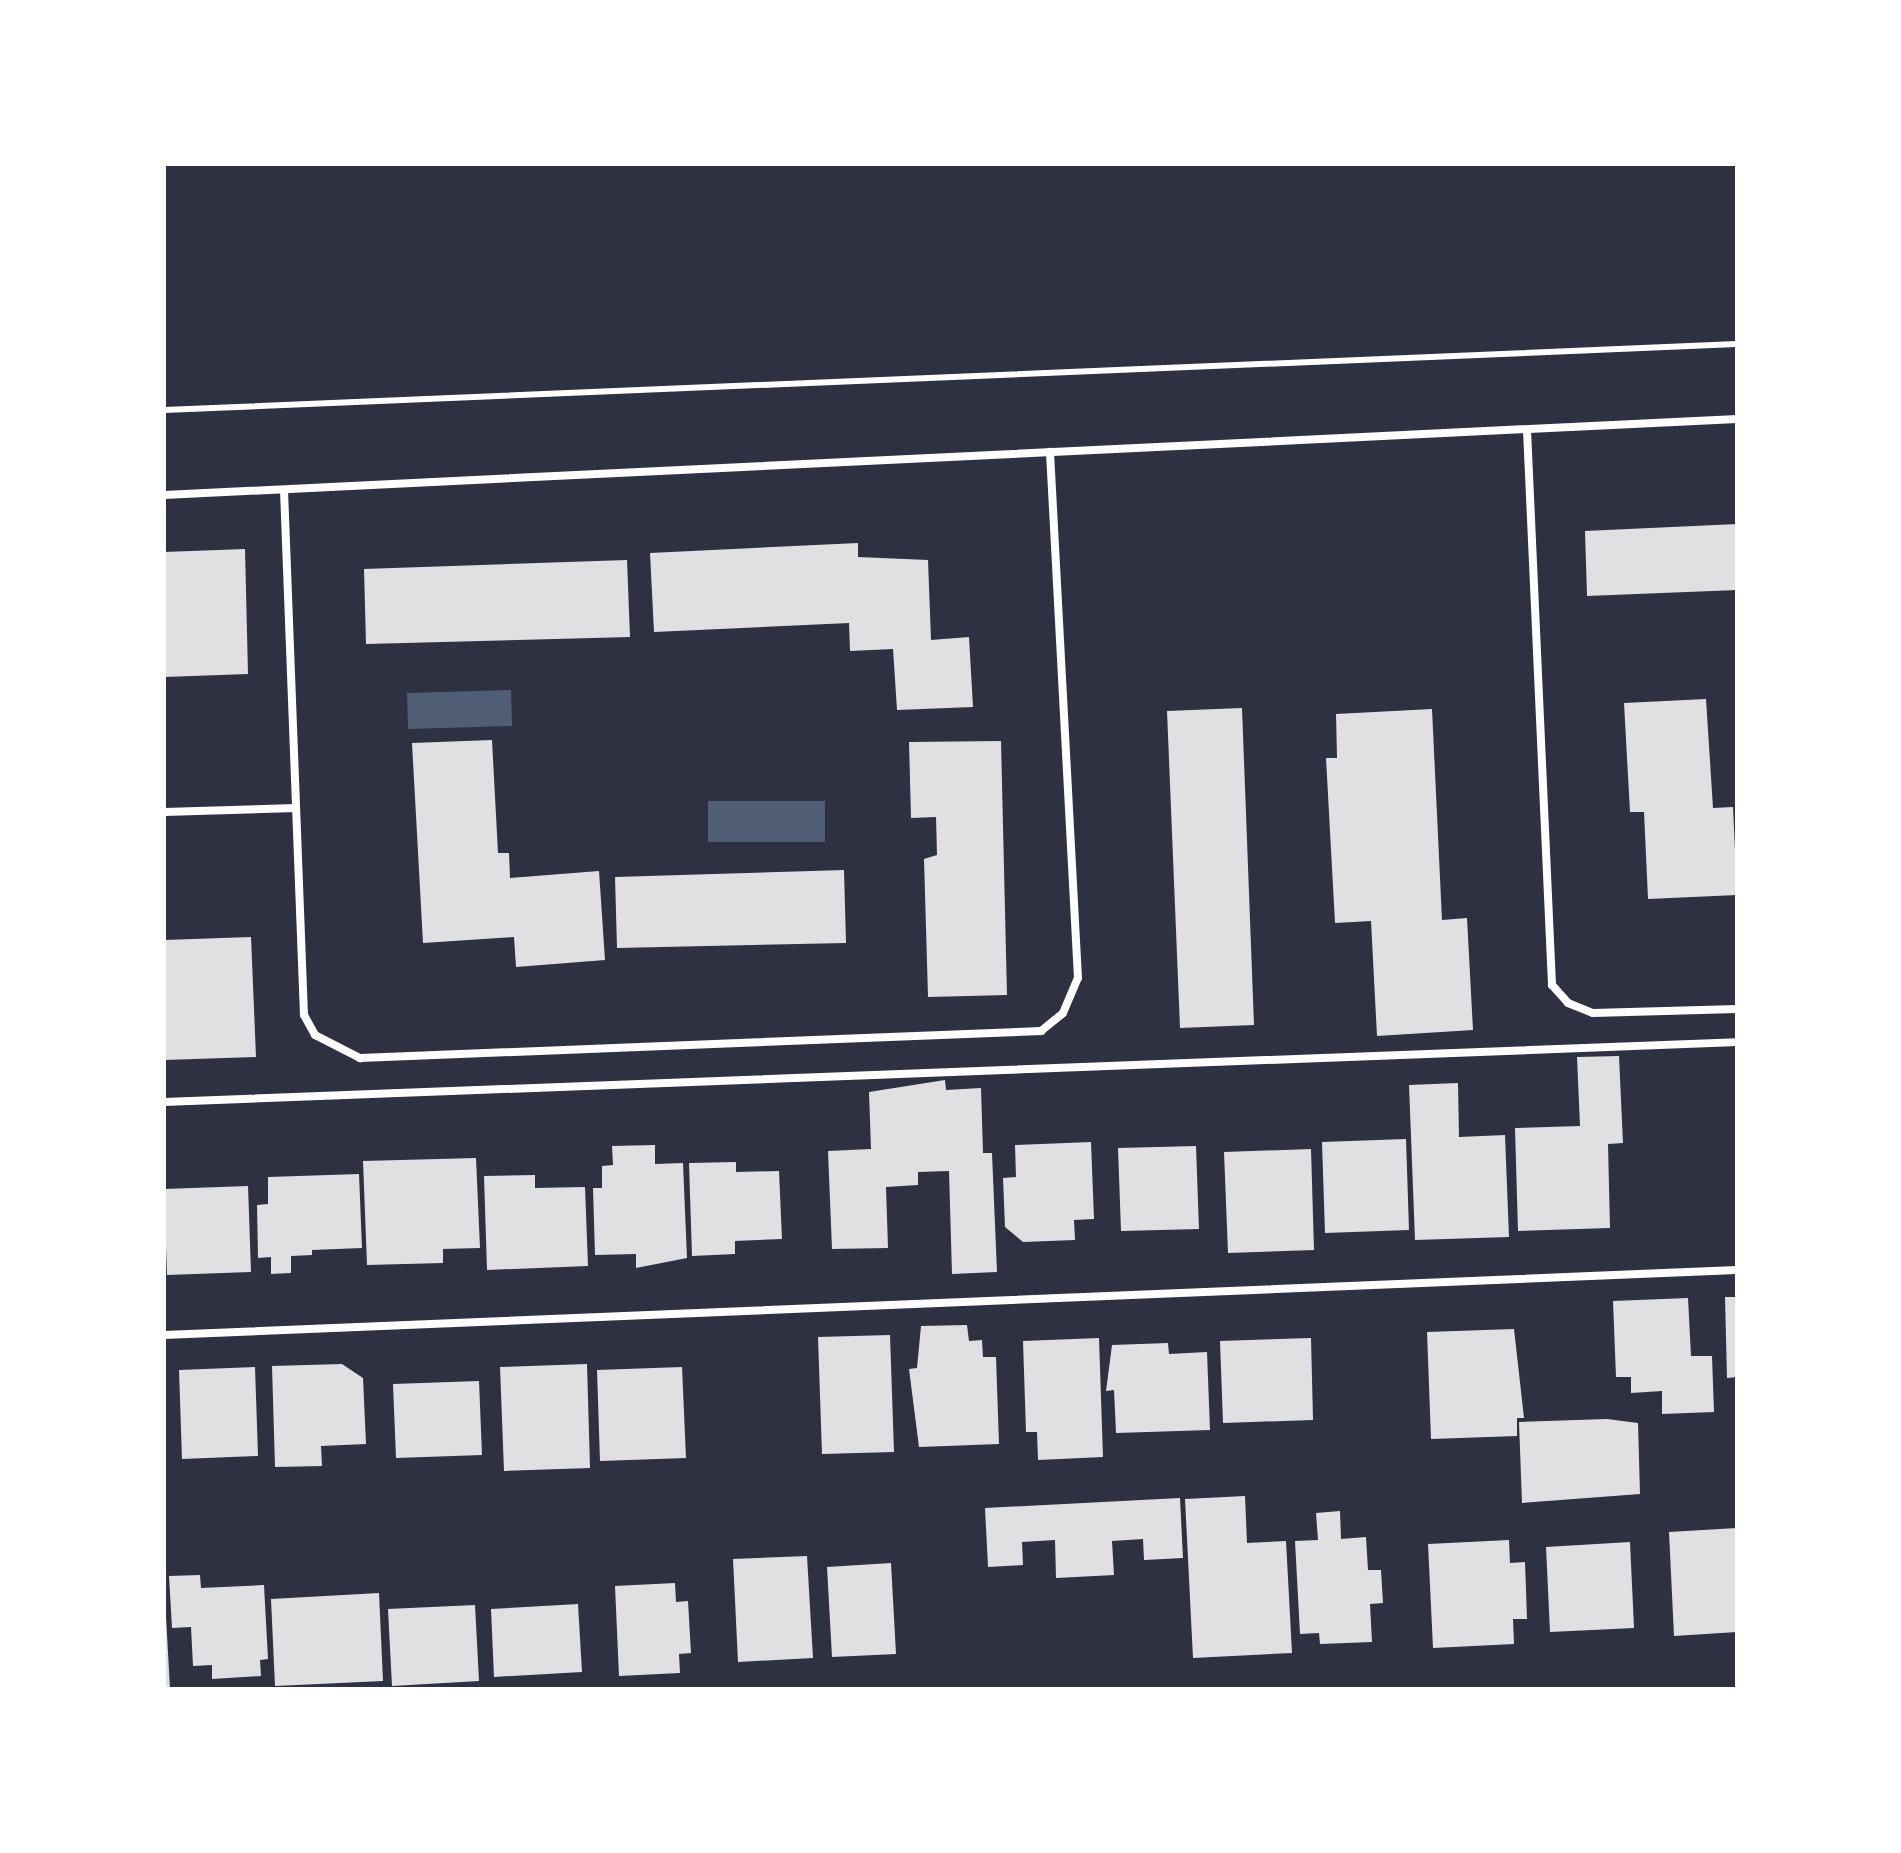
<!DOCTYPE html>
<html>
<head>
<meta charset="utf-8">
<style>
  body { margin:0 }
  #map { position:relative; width:1901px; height:1853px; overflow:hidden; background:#2d3142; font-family:Roboto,sans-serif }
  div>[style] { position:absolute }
  .water>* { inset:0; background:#4f5d75 }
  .building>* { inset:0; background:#e0e0e3 }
  .service>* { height:6px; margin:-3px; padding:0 3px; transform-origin:3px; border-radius:3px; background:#fff }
  .minor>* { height:8px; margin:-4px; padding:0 4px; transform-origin:4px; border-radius:4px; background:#fff }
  span { translate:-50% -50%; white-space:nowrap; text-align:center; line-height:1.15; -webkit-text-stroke:8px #fff; paint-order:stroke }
  .frame { position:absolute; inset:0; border:166px solid #fff; pointer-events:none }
</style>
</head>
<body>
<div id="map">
  <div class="water">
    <i style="clip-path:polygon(511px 690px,512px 726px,408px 729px,407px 693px)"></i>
    <i style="clip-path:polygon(708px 801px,825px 801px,825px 842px,708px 842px)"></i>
  </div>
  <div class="building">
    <i style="clip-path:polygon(1737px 524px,1737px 590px,1587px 596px,1585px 531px)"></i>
    <i style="clip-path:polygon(858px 543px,858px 557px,928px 560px,931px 640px,969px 637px,973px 707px,897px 710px,893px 649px,850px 651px,849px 623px,654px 632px,650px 553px)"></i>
    <i style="clip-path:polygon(245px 549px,248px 674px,164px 677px,164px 552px)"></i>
    <i style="clip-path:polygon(627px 560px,630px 637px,366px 644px,364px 569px)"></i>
    <i style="clip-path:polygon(1706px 699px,1713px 808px,1733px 807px,1737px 895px,1648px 899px,1644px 812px,1630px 812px,1624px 703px)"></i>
    <i style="clip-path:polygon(1242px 708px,1254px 1025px,1180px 1028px,1167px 711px)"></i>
    <i style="clip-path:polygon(1432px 709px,1442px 920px,1467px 918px,1473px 1030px,1377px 1036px,1371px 921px,1335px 923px,1326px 758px,1337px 758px,1336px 714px)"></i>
    <i style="clip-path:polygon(492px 740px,498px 853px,509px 853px,510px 878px,599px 871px,605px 960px,516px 967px,514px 937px,423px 943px,412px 743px)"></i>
    <i style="clip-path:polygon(1001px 741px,1007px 995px,928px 997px,924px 859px,937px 855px,936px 817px,911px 818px,909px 742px)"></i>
    <i style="clip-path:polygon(844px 870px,846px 943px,617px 948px,615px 877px)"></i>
    <i style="clip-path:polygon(251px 937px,256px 1057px,164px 1060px,164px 940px)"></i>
    <i style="clip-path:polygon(1619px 1056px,1623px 1143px,1608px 1144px,1610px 1228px,1518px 1231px,1515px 1128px,1580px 1126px,1577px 1057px)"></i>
    <i style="clip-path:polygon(945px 1080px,946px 1090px,981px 1088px,983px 1153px,992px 1153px,997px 1272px,952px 1274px,949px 1171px,918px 1172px,918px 1185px,886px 1187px,888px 1248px,832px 1249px,828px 1151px,871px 1149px,869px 1092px)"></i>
    <i style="clip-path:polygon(1458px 1083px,1459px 1137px,1505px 1135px,1509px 1237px,1415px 1240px,1409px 1085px)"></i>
    <i style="clip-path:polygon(1406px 1139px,1409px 1230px,1325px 1233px,1322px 1142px)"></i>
    <i style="clip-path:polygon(1091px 1142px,1094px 1219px,1074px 1220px,1075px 1240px,1023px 1242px,1005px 1227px,1003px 1178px,1016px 1177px,1015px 1145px)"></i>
    <i style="clip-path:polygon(655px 1145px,655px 1164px,683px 1163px,687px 1258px,636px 1268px,636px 1254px,595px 1255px,593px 1188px,602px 1188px,602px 1166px,613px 1165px,612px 1146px)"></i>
    <i style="clip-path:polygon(1196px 1146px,1199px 1229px,1121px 1231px,1118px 1148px)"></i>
    <i style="clip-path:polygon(1311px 1149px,1314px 1250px,1228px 1253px,1224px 1152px)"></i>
    <i style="clip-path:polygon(476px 1158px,480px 1248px,443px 1249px,443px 1263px,367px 1265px,363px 1161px)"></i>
    <i style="clip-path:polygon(736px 1162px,736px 1172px,779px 1171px,782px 1239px,735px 1241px,735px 1254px,692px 1256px,689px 1163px)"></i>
    <i style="clip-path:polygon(359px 1174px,362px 1248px,312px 1250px,312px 1255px,291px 1256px,291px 1273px,271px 1274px,271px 1257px,258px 1258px,257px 1205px,268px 1204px,268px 1177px)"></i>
    <i style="clip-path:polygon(535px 1175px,535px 1188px,585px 1187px,588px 1266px,487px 1270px,484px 1176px)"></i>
    <i style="clip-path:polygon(248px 1186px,251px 1272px,167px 1275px,164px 1189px)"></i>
    <i style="clip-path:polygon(1725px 1297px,1737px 1297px,1737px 1377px,1727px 1378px)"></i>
    <i style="clip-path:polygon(1688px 1298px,1691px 1356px,1712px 1356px,1714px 1412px,1662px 1414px,1662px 1391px,1631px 1393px,1631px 1377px,1616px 1377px,1613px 1301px)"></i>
    <i style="clip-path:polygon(967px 1325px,969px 1341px,982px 1340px,983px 1357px,996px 1357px,999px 1444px,919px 1447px,909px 1369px,917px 1368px,921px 1326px)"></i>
    <i style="clip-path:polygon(1514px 1329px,1524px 1418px,1517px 1418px,1517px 1436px,1431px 1439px,1427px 1332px)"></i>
    <i style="clip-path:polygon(890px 1335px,894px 1452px,822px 1454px,818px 1337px)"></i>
    <i style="clip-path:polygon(1099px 1338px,1103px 1457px,1038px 1460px,1037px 1432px,1026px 1432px,1023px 1341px)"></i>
    <i style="clip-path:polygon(1311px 1338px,1313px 1420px,1223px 1423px,1220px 1341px)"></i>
    <i style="clip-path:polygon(1168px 1343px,1169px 1354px,1207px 1352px,1210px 1430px,1116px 1433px,1114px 1390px,1106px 1391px,1112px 1345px)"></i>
    <i style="clip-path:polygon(342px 1364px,363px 1378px,366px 1444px,321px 1446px,322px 1466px,275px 1467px,272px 1366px)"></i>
    <i style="clip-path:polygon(587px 1364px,590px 1468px,504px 1471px,500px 1367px)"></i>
    <i style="clip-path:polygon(255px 1367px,258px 1456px,182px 1459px,179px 1370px)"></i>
    <i style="clip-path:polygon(682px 1367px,686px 1458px,600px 1461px,597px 1370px)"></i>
    <i style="clip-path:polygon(479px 1381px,482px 1455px,396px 1458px,393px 1384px)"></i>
    <i style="clip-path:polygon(1607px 1419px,1638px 1423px,1640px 1494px,1522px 1503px,1519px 1422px)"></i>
    <i style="clip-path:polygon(1245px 1496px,1247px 1543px,1286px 1541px,1292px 1653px,1193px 1658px,1185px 1499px)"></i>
    <i style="clip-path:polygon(1180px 1498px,1183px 1558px,1144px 1560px,1143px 1539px,1112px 1541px,1114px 1575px,1056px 1578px,1055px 1540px,1022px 1542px,1023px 1565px,988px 1567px,985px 1508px)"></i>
    <i style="clip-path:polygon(1340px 1511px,1341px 1539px,1366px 1537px,1368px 1570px,1381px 1570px,1383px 1603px,1370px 1604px,1372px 1642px,1320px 1644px,1319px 1633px,1300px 1634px,1295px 1541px,1318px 1540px,1316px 1513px)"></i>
    <i style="clip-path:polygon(1737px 1528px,1737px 1632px,1674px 1636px,1669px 1532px)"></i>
    <i style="clip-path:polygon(1509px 1540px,1510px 1563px,1525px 1562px,1527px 1619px,1513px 1619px,1514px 1644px,1433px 1648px,1428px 1544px)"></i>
    <i style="clip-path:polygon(1630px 1542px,1634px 1628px,1550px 1632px,1546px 1547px)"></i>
    <i style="clip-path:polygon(807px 1556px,813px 1658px,738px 1662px,733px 1559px)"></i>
    <i style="clip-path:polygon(891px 1563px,896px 1654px,832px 1657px,827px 1567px)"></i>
    <i style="clip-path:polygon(200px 1575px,201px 1588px,264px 1585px,268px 1659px,260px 1660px,261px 1676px,212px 1679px,212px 1665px,193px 1666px,191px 1627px,172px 1628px,169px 1576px)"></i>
    <i style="clip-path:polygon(675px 1583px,676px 1602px,688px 1601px,691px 1653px,679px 1654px,680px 1673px,619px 1676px,615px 1586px)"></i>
    <i style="clip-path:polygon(379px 1593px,383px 1681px,275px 1686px,271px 1599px)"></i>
    <i style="clip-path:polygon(578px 1604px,582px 1672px,494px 1677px,491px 1609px)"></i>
    <i style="clip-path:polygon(475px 1605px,479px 1681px,392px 1686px,388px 1609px)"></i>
    <i style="clip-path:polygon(164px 1616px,166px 1616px,170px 1689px,164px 1689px)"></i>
  </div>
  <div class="service">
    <i style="left:164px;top:410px;width:1574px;rotate:-2.4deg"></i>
  </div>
  <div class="minor">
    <i style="left:1527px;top:430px;width:556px;rotate:87.42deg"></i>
    <i style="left:1552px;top:985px;width:24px;rotate:48deg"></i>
    <i style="left:1568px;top:1003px;width:27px;rotate:22deg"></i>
    <i style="left:1593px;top:1013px;width:144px;rotate:-1.6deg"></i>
    <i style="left:284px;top:490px;width:525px;rotate:87.82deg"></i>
    <i style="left:304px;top:1015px;width:23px;rotate:61deg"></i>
    <i style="left:315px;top:1035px;width:51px;rotate:27.1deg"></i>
    <i style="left:360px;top:1058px;width:682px;rotate:-2.27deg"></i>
    <i style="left:1041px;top:1031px;width:28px;rotate:-39deg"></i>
    <i style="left:1063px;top:1013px;width:38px;rotate:-67deg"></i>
    <i style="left:1078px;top:978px;width:527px;rotate:-93.05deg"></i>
    <i style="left:164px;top:495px;width:1575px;rotate:-2.77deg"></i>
    <i style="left:164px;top:812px;width:132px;rotate:-1.7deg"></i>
    <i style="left:164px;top:1102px;width:1574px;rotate:-2.18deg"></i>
    <i style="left:164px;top:1335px;width:1574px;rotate:-2.37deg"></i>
  </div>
  <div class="frame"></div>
</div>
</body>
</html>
